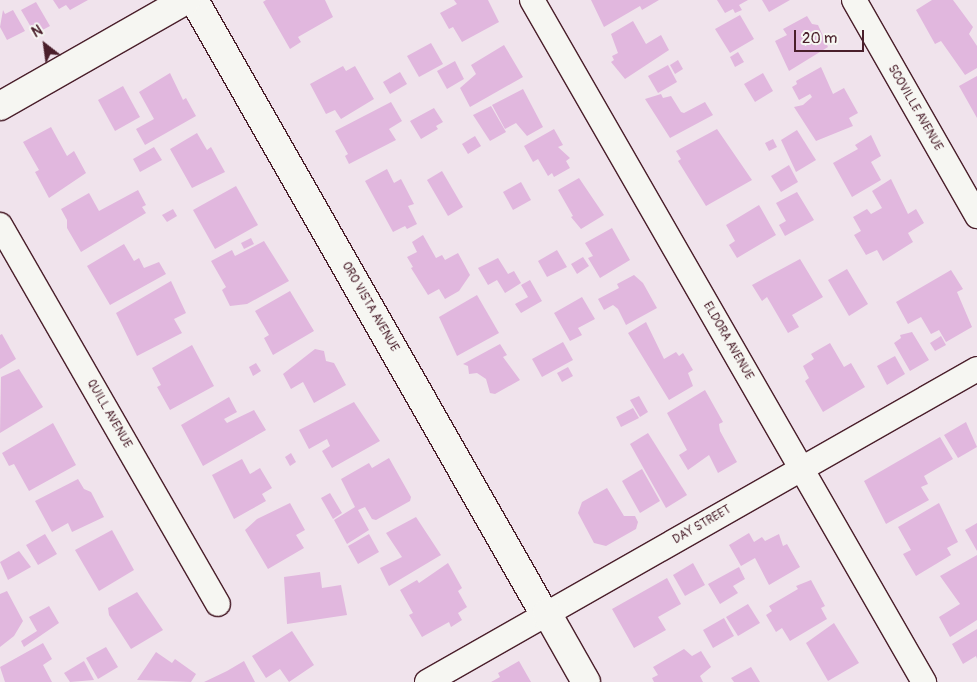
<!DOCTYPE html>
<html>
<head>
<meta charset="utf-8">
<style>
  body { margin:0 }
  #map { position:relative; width:977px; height:682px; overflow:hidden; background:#f0e3ec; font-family:Pangolin,sans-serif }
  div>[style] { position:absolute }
  .building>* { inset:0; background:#e1b7de }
  .roads { filter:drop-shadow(1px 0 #4a1f2b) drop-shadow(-1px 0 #4a1f2b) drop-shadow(0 1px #4a1f2b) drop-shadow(0 -1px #4a1f2b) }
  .minor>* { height:24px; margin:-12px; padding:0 12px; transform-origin:12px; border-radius:12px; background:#f6f6f2 }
  .tertiary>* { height:28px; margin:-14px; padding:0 14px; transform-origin:14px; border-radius:14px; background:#f6f6f2 }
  span { translate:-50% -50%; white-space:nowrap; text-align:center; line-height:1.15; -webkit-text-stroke:4px #f6f6f2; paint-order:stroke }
  .street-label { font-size:12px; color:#4a1f2b }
  .north { position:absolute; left:20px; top:20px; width:50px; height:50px; -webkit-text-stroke:4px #f6f6f2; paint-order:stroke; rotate:330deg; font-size:14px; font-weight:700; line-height:20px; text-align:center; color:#4a1f2b }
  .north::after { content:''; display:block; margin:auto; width:18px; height:22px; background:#4a1f2b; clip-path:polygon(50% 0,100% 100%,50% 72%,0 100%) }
  .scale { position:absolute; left:794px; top:30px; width:70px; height:22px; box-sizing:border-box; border:2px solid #4a1f2b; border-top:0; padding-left:6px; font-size:15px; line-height:18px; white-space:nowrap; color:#4a1f2b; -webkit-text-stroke:4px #f6f6f2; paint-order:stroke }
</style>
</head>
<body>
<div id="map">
  <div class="building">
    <i style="clip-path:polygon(53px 0,88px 0,70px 10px,66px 5px,59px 9px)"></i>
    <i style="clip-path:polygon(266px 0,325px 0,333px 17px,298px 37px,301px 42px,290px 49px,263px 2px)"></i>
    <i style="clip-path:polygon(454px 0,488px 0,499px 22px,462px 42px,453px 27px,449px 29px,440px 13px,457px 4px)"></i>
    <i style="clip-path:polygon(591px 0,659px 0,642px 10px,640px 6px,604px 27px)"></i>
    <i style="clip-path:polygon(717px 0,748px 0,739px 5px,742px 10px,735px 13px,733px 9px,725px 13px)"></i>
    <i style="clip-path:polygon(762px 0,790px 0,769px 12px)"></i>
    <i style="clip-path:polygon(932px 0,953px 0,973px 27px,969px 34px,977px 46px,977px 68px,965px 75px,941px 41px,935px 44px,916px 10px)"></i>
    <i style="clip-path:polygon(36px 2px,50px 26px,35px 34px,21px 10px)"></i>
    <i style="clip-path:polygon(3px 10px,5px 14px,13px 10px,25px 31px,7px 40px,0 27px)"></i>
    <i style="clip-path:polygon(740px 15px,754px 39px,730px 53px,715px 29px)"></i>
    <i style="clip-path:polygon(807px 16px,812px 24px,818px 25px,828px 47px,789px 71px,775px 41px,787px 35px,783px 29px)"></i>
    <i style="clip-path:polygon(633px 21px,646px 44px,661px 35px,669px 50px,625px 79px,611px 62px,614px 60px,612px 56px,618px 53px,611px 34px)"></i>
    <i style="clip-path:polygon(431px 43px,443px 64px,419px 77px,407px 56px)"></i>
    <i style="clip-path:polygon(504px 45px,523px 77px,470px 107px,460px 88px,476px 74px,471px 65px)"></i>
    <i style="clip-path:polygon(738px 52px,744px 62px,735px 67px,730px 57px)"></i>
    <i style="clip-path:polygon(678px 60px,683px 69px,675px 74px,670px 65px)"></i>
    <i style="clip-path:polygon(455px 61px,464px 79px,447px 89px,437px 71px)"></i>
    <i style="clip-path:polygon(668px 65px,677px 82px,658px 93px,648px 76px)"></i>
    <i style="clip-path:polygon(343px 66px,346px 71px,355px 66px,374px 99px,341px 119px,335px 110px,326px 114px,310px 84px)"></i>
    <i style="clip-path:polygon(821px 67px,833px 94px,844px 88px,858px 113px,849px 118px,853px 126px,816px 141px,794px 107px,803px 105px,812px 97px,810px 94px,799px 100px,792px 87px,797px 84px,796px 81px)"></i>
    <i style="clip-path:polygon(400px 72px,407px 84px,390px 94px,383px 82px)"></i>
    <i style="clip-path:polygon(170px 73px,183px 100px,186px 98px,196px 116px,145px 145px,136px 129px,154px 119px,139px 92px)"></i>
    <i style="clip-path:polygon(763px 73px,773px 91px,755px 102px,744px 84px)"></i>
    <i style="clip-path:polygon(977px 76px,977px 118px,959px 86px)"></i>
    <i style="clip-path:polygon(123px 86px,140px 117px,115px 131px,98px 100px)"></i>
    <i style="clip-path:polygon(523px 89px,543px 127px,527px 136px,516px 123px,505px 129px,492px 105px)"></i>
    <i style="clip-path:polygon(661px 94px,663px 98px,671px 96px,681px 112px,684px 113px,705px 102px,713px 115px,670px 138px,645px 99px)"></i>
    <i style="clip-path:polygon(391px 102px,402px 121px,389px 129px,396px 140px,349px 164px,345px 156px,348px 154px,335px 131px)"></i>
    <i style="clip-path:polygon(491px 106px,506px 132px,490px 141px,473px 115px)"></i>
    <i style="clip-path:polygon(434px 108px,443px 122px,436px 126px,438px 129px,421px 139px,410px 121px)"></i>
    <i style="clip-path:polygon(51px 127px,67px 156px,74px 151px,86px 173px,49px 198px,35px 172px,39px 170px,23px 142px)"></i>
    <i style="clip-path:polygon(554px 129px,563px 145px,558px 147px,570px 158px,566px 161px,570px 168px,554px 177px,552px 173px,548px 176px,538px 159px,533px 162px,524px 146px)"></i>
    <i style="clip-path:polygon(717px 129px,752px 180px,706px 206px,678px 161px,681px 159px,676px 151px)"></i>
    <i style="clip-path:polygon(797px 130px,816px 160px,796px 172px,781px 140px)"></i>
    <i style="clip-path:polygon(197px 133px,207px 150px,211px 147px,225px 172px,192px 188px,170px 149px)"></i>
    <i style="clip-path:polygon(871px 135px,881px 156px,871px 162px,881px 180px,852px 197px,833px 163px,858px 149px,855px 145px)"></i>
    <i style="clip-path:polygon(475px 136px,481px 146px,468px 154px,462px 144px)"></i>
    <i style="clip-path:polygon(773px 139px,777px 147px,769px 151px,765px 143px)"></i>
    <i style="clip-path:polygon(154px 147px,162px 160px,140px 172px,133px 159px)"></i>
    <i style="clip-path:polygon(789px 165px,798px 182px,781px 192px,771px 176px)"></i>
    <i style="clip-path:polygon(387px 169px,394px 183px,401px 179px,414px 204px,408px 206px,417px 224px,407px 229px,405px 226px,393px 232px,365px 181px)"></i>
    <i style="clip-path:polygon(442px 171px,463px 207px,448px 216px,427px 180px)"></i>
    <i style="clip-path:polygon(579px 178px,604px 215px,581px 229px,571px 217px,573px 216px,558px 190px)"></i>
    <i style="clip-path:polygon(891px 179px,908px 214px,916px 209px,924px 223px,908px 233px,913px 242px,883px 261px,877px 250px,866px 255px,854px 235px,861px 231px,853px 217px,867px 209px,871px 214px,882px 208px,872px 191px)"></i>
    <i style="clip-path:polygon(521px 182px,531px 200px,513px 210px,503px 192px)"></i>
    <i style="clip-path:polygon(236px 186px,258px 225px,215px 249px,193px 210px)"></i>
    <i style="clip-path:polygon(138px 190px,146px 205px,142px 207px,146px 213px,81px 252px,67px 228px,67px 220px,61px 209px,89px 193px,99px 211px)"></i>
    <i style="clip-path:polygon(797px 192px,814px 220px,785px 236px,779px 225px,786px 221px,776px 203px)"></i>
    <i style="clip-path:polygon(759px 205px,776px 235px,737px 258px,729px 245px,735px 241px,726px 225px)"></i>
    <i style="clip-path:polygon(173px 209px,177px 216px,167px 222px,162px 215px)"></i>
    <i style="clip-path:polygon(612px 228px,630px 260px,600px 278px,588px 258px,593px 256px,585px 243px)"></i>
    <i style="clip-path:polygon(423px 235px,436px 258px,442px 255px,445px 260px,458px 253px,470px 275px,459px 291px,445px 299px,439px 289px,428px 295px,411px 268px,413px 267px,407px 257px,417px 252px,412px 242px)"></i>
    <i style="clip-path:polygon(251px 238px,254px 244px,244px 249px,241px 243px)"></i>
    <i style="clip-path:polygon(264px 241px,289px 281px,247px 304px,230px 306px,222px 290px,226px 287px,211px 261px,232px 250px,235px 256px)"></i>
    <i style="clip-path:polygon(124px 244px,134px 261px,139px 258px,144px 268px,159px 262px,166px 274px,110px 305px,87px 266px)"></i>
    <i style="clip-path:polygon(557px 250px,567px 267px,547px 277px,538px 261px)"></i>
    <i style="clip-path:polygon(583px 257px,589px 266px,577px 274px,571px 264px)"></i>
    <i style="clip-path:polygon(498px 258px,508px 274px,514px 271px,521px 283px,505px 293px,497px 280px,488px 285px,478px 268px)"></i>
    <i style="clip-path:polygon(800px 259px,823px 297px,792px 315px,799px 327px,788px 333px,767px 297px,762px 301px,752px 285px)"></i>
    <i style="clip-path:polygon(847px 269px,868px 304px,849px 316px,828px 280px)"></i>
    <i style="clip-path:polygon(951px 270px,963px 289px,957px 292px,972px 327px,946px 342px,939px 330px,931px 334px,921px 317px,908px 324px,896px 302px)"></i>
    <i style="clip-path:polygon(634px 275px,643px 283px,657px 308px,626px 325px,618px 309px,613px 305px,604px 310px,598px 299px,619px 288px,617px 284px)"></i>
    <i style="clip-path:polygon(530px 280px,542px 301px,521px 313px,515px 304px,528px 297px,521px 285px)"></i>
    <i style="clip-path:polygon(171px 281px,186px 313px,174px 319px,182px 333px,137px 356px,116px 313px)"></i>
    <i style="clip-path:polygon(290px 291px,314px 331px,273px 355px,264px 338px,269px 335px,255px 311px)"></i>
    <i style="clip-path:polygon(477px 295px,499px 333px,457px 356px,439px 317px)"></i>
    <i style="clip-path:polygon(582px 297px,595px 319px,578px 328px,582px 335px,570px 341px,554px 313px)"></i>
    <i style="clip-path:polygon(646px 322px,664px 359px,676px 352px,679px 356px,683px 353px,693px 370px,688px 373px,693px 386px,669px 400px,628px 333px)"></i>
    <i style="clip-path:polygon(912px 332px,929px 360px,910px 371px,894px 343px,901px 338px,900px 335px)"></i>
    <i style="clip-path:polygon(2px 334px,16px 359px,0 369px,0 335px)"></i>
    <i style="clip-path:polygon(941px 336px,946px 345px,935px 351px,930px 343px)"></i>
    <i style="clip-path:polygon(563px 342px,573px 360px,542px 377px,532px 359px)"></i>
    <i style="clip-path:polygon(830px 343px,844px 367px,851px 363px,865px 387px,823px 412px,805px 381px,809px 378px,803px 366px,814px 359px,811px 354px)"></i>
    <i style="clip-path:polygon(500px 344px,507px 355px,503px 357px,520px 380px,495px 394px,490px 393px,486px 379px,477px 373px,469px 374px,468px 366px,463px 364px)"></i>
    <i style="clip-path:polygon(192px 345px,214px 386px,170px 410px,157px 387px,161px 385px,152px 368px)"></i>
    <i style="clip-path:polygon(315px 349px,324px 351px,326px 361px,334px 363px,346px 385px,314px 403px,303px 382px,291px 389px,283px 374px)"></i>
    <i style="clip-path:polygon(895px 356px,905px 374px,887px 385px,877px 366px)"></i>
    <i style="clip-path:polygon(256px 363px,261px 371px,253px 376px,249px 367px)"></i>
    <i style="clip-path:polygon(568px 367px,573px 376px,562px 382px,557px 373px)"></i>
    <i style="clip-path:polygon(19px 369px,43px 407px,0 433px,1px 377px)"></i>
    <i style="clip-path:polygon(705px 390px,723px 422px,719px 424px,720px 431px,737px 462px,718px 473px,709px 455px,688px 470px,679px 455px,687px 450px,667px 413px)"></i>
    <i style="clip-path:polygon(639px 396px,648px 412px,640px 417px,630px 400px)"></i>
    <i style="clip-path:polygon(229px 397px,237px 412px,224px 419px,227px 423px,254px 410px,266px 430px,203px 466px,181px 425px)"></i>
    <i style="clip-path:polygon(354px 402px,380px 441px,332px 468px,322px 451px,330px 446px,327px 439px,309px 449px,299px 430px)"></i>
    <i style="clip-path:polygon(633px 408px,639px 418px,621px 427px,616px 417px)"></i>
    <i style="clip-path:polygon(966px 422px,977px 447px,958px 458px,944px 435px)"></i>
    <i style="clip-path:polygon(53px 423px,76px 465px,29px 491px,14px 464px,9px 466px,2px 453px)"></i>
    <i style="clip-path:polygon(648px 433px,687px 495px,666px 508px,630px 444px)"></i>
    <i style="clip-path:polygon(940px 437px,953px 459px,924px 476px,928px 484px,921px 487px,929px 500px,886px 524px,864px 481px)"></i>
    <i style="clip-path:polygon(291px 453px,296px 462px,290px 466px,285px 457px)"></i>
    <i style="clip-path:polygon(389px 458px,411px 497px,410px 501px,376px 520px,372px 519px,365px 507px,358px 510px,369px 530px,347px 544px,334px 520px,355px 507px,341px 479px,369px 463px,372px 468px)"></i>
    <i style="clip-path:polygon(242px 459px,250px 474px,260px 468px,272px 488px,262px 494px,266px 501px,234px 519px,212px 475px)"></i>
    <i style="clip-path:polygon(642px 469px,660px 501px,640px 513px,622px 481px)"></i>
    <i style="clip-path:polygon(78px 479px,84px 489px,91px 492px,104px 517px,72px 532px,68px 523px,52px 532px,35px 501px)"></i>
    <i style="clip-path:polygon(607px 488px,624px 516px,635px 516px,638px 522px,636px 529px,606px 546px,594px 543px,578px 513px,582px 502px)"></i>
    <i style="clip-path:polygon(330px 493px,342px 513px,333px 519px,321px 498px)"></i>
    <i style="clip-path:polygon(290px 503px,305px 530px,296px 535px,304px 548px,268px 569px,245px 530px,257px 519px)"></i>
    <i style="clip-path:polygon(939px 503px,958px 542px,947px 548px,951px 555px,916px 576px,903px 554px,911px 550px,898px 527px)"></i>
    <i style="clip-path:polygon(416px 517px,441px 555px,389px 586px,380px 568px,402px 557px,386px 533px)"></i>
    <i style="clip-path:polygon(977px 523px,977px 551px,965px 530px)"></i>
    <i style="clip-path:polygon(112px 530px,134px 570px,99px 591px,75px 550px)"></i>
    <i style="clip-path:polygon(749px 533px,754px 542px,762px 537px,765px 541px,779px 534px,783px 546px,787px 544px,800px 567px,769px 585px,755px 558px,741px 566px,729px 545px)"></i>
    <i style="clip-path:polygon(45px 534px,57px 554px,38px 565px,26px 545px)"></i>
    <i style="clip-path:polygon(369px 534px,379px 552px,358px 564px,348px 546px)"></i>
    <i style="clip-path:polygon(19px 551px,31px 567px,8px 580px,0 562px)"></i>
    <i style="clip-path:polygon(977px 555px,977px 620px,950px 637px,939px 617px,960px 604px,940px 576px)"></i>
    <i style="clip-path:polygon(448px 563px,462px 588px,458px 591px,467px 607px,458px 613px,462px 620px,451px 627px,449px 622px,422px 637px,409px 615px,413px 613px,400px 590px,417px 580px,419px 583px)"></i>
    <i style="clip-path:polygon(693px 563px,705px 585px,685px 596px,673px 575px)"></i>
    <i style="clip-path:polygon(739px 567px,745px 579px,733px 586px,738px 593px,720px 604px,708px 584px)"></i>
    <i style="clip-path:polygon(320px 572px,322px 588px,341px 585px,347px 615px,287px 624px,284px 577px)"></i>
    <i style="clip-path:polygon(667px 578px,681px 604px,658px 617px,666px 630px,634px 648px,612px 609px)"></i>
    <i style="clip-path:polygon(811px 580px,825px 606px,821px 608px,827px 619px,790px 641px,782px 628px,776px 632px,766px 615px,772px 611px,769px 606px,798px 589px,796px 586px)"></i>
    <i style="clip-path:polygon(7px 591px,23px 621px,14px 636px,0 647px,0 594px)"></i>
    <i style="clip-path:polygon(137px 592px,163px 630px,131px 649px,109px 615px,108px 608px)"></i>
    <i style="clip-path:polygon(748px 604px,760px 623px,738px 636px,726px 617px)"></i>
    <i style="clip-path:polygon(49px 606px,59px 623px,24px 647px,21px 641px,37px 631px,29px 617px)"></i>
    <i style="clip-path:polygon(724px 618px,734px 636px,713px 648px,703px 630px)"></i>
    <i style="clip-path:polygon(834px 623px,859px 663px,828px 681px,806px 643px)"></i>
    <i style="clip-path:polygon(977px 629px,977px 659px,976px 656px,963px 664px,952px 644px)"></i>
    <i style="clip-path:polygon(292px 631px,314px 665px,289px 682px,280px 669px,266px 678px,252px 656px)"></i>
    <i style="clip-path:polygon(43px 643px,52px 659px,43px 665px,52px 682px,5px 682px,0 667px)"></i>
    <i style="clip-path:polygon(106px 647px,118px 667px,98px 679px,86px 658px)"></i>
    <i style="clip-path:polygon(684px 649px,692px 656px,701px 651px,711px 667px,700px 676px,703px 682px,654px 682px,652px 678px,658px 675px,653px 667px)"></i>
    <i style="clip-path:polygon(156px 652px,172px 663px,175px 659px,196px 674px,191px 682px,137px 680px)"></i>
    <i style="clip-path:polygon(84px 661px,94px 680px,70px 682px,64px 673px)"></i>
    <i style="clip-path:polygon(244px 661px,255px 682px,204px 682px,227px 671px)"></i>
    <i style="clip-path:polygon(519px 661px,531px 682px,491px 682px,500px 677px,498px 673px)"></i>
    <i style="clip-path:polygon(751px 667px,760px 682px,734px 682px,731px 678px)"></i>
  </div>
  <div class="roads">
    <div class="minor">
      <i style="left:532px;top:0;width:787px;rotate:60.11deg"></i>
      <i style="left:854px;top:0;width:249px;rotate:60.3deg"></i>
      <i style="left:0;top:225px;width:437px;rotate:60.1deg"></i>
      <i style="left:427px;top:682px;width:633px;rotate:-29.64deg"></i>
    </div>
    <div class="tertiary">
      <i style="left:194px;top:0;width:708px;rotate:60.29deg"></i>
      <i style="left:0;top:106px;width:214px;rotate:-29.7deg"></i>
      <i style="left:547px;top:613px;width:79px;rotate:60.5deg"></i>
    </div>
  </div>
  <div class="street-label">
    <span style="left:915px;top:108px;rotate:60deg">SCOVILLE AVENUE</span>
    <span style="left:370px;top:307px;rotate:60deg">ORO VISTA AVENUE</span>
    <span style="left:728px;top:341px;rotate:60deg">ELDORA AVENUE</span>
    <span style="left:109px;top:414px;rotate:60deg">QUILL AVENUE</span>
    <span style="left:702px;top:525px;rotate:-30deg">DAY STREET</span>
  </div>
  <div class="north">N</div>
  <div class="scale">20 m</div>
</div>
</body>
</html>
